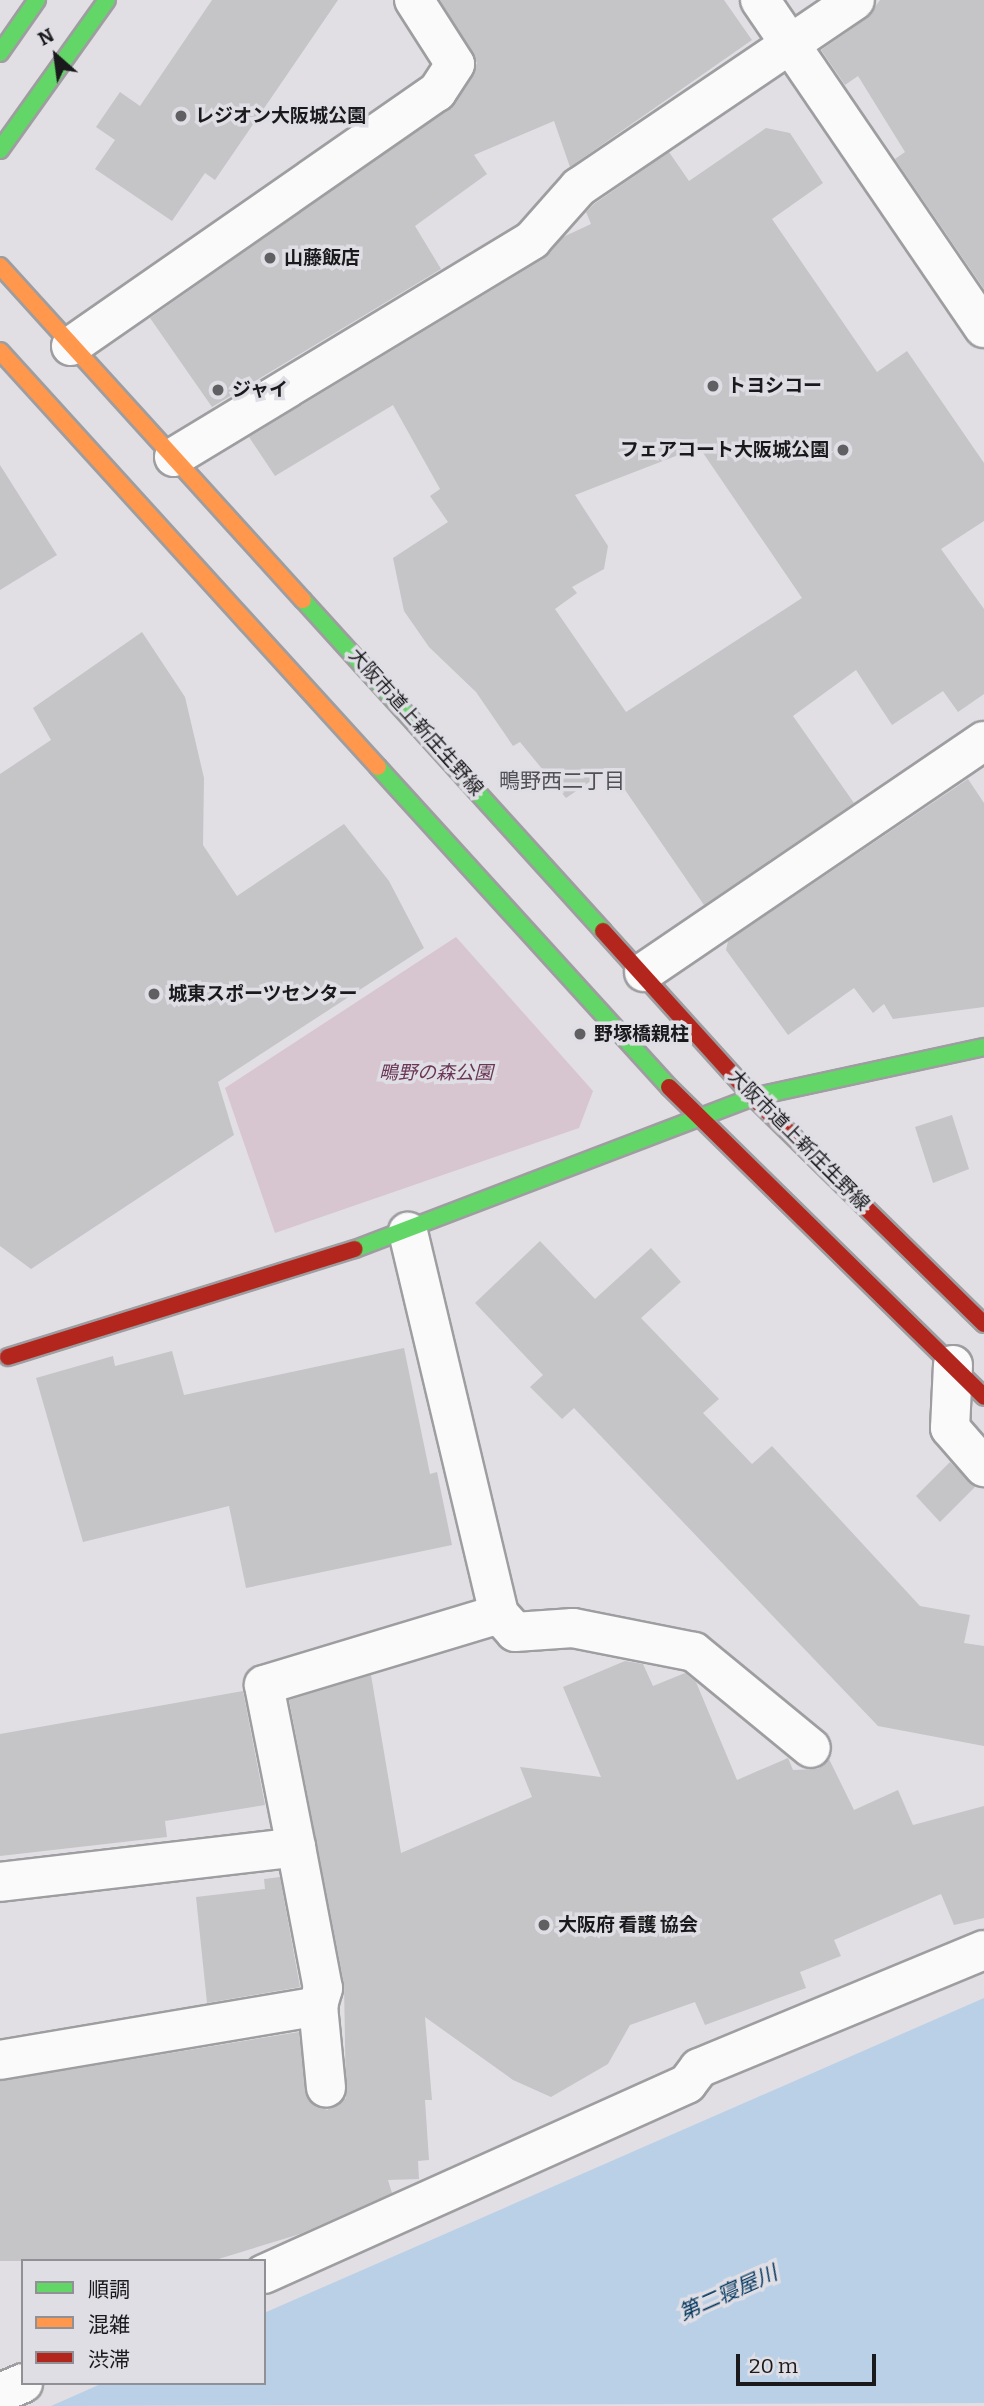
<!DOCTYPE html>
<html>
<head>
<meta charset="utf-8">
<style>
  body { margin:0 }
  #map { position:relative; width:984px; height:2406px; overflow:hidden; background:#e1dfe4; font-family:Bitter,"Noto Sans JP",serif }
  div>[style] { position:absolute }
  .green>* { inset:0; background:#d7c5d0 }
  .water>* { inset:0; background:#bad0e7 }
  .building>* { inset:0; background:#c5c4c7 }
  .roads { filter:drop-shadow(2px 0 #9e9da0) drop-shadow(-2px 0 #9e9da0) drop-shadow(0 2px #9e9da0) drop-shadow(0 -2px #9e9da0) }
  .street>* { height:38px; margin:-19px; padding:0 19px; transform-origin:19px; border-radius:19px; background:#fafafb }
  .fast>* { height:16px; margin:-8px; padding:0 8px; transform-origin:8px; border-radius:8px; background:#63d668 }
  .slow>* { height:16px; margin:-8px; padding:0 8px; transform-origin:8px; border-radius:8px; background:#ff974d }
  .jam>* { height:16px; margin:-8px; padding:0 8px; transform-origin:8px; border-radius:8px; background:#b3261e }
  .dots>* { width:19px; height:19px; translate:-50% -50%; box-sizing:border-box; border:4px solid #e0dee5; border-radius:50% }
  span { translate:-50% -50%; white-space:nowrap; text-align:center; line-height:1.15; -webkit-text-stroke:7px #e0dee5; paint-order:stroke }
  .poi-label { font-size:19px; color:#1a1a1c; font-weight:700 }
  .left { translate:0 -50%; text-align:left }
  .right { translate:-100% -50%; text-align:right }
  .street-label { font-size:19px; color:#1a1a1c }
  .park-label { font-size:19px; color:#6b3756; font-style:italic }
  .neighbourhood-label { font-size:21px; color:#515055 }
  .water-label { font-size:21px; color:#05385f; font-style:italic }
  .legend { position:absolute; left:21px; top:2259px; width:245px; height:126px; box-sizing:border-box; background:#e0dee5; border:2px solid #919095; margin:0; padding:9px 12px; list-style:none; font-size:21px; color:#1a1a1c }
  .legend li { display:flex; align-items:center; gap:14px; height:35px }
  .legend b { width:35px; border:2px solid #919095 }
  .north { position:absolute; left:21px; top:21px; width:70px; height:70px; -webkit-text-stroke:5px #e0dee5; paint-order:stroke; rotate:332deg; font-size:19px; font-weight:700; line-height:28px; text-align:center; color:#1a1a1c }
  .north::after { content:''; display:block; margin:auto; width:24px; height:32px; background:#1a1a1c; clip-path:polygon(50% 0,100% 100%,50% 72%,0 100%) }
  .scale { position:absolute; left:736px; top:2354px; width:140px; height:32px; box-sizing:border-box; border:4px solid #1a1a1c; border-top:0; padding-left:9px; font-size:21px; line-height:24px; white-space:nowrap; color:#1a1a1c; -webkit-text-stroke:5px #e0dee5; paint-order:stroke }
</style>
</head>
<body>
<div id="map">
  <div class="green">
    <i style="clip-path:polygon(456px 937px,593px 1091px,579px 1128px,275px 1233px,225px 1088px)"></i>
  </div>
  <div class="water">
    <i style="clip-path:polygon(984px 1998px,984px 2403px,51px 2406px,103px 2383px,264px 2383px,264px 2313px)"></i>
  </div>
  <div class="building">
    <i style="clip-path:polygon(212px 0,338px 0,215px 180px,205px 173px,172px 221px,95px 169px,115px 140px,96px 127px,120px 92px,140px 106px)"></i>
    <i style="clip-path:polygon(440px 0,724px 0,752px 40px,570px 167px,554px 121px,474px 155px,487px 174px,415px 226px,441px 269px,212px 407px,150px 318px,455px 104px,477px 63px)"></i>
    <i style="clip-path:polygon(880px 0,984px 0,984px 289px,895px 159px,905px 152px,858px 76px,845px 85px,821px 50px,867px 18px)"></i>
    <i style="clip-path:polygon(evenodd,766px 128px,790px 133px,823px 183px,772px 219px,877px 372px,907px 351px,984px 463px,984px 521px,941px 549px,984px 609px,984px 694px,958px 712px,943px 691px,892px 725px,856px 670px,793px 716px,854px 803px,704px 905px,610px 768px,566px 798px,520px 742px,513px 746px,476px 692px,429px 647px,404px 611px,393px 558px,448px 522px,430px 496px,440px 489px,393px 405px,275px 476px,249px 437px,543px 259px,563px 237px,591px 224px,586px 212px,594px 204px,669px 152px,689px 181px,766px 128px,699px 447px,802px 598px,626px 712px,555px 609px,577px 593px,572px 587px,604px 569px,608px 546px,575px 495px,699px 447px)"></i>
    <i style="clip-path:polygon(0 465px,57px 555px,0 590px)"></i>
    <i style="clip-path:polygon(142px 632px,185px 697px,204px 778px,203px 845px,237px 896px,344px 824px,389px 881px,424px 948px,218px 1082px,234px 1135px,31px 1269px,0 1246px,0 774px,51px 740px,33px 708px)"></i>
    <i style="clip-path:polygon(968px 779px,984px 803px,984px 1007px,893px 1019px,884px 1004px,873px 1013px,854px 988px,788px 1035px,726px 950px,728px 941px)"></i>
    <i style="clip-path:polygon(952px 1115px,969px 1169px,933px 1183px,915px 1127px)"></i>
    <i style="clip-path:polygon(540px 1241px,595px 1299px,651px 1248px,681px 1282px,641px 1318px,719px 1399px,703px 1413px,752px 1464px,772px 1446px,920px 1606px,970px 1615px,964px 1643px,984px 1646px,984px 1746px,878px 1726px,574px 1408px,562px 1419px,530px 1387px,543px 1375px,475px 1303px)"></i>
    <i style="clip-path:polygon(404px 1348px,430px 1474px,437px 1472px,452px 1545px,246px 1588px,229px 1506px,83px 1542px,36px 1378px,113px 1356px,115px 1366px,172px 1351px,184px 1395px)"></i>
    <i style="clip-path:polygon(950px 1462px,975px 1487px,940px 1522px,916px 1496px)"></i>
    <i style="clip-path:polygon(625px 1661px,643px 1664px,653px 1686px,685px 1673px,696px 1682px,737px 1780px,788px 1758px,793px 1770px,818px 1769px,829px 1759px,854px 1810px,898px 1790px,913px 1825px,984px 1806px,984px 1918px,954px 1925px,941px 1894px,834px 1940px,841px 1956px,800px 1972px,806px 1988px,705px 2025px,695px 2002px,630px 2025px,608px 2064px,551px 2097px,513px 2080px,425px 2017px,432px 2100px,425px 2100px,429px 2160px,418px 2161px,419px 2179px,388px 2180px,392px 2193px,300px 2234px,212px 2261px,0 2261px,0 2081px,299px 2032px,308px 2100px,327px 2110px,346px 2098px,344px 1984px,289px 1700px,371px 1675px,401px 1853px,532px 1797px,520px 1767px,601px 1777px,563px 1687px)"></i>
    <i style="clip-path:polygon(243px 1691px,265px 1805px,165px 1821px,167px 1837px,0 1856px,0 1734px)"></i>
    <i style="clip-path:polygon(280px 1877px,300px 1987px,207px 2003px,196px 1897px,265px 1889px,264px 1879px)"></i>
  </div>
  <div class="roads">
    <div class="street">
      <i style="left:760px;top:0;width:397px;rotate:55.7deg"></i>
      <i style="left:71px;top:346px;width:446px;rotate:-34.8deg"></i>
      <i style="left:437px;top:92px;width:33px;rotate:-57deg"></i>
      <i style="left:455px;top:64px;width:76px;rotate:-122.6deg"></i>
      <i style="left:174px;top:457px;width:419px;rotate:-31.2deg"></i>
      <i style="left:532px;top:240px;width:71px;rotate:-48.4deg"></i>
      <i style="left:579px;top:187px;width:333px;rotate:-34.1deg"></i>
      <i style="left:644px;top:972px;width:411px;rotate:-34.2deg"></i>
      <i style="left:953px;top:1365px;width:63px;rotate:92.7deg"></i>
      <i style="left:950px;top:1428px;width:52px;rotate:48.9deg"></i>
      <i style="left:499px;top:1614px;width:24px;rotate:48deg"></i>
      <i style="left:515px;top:1632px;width:58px;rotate:-3.9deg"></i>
      <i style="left:573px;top:1628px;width:123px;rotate:11.2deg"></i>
      <i style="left:694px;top:1652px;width:151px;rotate:39.4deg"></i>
      <i style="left:296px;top:1847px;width:144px;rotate:79.2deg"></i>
      <i style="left:323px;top:1988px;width:19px;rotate:106deg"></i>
      <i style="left:318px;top:2006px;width:82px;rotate:84.4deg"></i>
      <i style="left:0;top:1882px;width:298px;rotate:-6.7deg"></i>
      <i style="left:296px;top:1847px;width:165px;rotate:-101.2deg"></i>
      <i style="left:264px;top:1685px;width:245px;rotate:-16.8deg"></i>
      <i style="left:499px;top:1614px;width:393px;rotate:-103.4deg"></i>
      <i style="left:0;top:2060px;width:323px;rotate:-9.6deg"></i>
      <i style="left:264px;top:2274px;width:464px;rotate:-24.2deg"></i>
      <i style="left:687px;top:2084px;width:20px;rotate:-53deg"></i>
      <i style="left:699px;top:2068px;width:308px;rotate:-22.5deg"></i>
      <i style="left:0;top:2393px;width:25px;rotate:-23deg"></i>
    </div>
    <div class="fast">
      <i style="left:0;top:53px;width:65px;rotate:-55.1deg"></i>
      <i style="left:0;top:150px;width:184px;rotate:-54.5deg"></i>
      <i style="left:303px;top:600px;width:447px;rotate:47.8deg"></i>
      <i style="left:378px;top:767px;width:433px;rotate:47.7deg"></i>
      <i style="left:355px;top:1249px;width:426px;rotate:-20.9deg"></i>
      <i style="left:753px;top:1097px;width:236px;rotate:-12.2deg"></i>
    </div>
    <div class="slow">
      <i style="left:0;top:266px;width:451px;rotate:47.8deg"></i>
      <i style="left:0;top:351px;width:562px;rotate:47.74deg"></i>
    </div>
    <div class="jam">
      <i style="left:603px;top:931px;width:224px;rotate:47.9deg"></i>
      <i style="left:753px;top:1097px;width:324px;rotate:44.5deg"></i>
      <i style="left:669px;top:1087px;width:442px;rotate:44.5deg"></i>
      <i style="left:8px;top:1357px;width:363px;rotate:-17.3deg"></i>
    </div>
  </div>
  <div class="dots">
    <i style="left:181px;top:116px;background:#605f62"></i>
    <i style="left:270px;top:258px;background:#605f62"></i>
    <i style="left:713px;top:386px;background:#605f62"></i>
    <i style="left:218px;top:390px;background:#605f62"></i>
    <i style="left:843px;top:450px;background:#605f62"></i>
    <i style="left:154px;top:994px;background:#605f62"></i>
    <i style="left:580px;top:1034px;background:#605f62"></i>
    <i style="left:544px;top:1925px;background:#605f62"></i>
  </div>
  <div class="poi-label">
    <span class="left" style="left:195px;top:116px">レジオン大阪城公園</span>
    <span class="left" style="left:284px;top:258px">山藤飯店</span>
    <span class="left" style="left:727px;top:386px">トヨシコー</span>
    <span class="left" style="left:232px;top:390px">ジャイ</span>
    <span class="right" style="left:829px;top:450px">フェアコート大阪城公園</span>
    <span class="left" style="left:168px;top:994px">城東スポーツセンター</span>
    <span class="left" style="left:594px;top:1034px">野塚橋親柱</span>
    <span class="left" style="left:558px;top:1925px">大阪府 看護 協会</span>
  </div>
  <div class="street-label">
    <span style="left:416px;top:722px;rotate:48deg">大阪市道上新庄生野線</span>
    <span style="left:799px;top:1140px;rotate:45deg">大阪市道上新庄生野線</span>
  </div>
  <div class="park-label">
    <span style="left:436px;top:1073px">鴫野の森公園</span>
  </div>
  <div class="neighbourhood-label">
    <span style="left:562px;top:781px">鴫野西二丁目</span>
  </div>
  <div class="water-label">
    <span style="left:728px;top:2293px;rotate:-24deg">第二寝屋川</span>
  </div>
  <ul class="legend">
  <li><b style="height:9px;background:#63d668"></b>順調</li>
  <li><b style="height:9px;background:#ff974d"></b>混雑</li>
  <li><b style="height:9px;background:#b3261e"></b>渋滞</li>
  </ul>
  <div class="north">N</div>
  <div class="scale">20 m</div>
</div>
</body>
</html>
